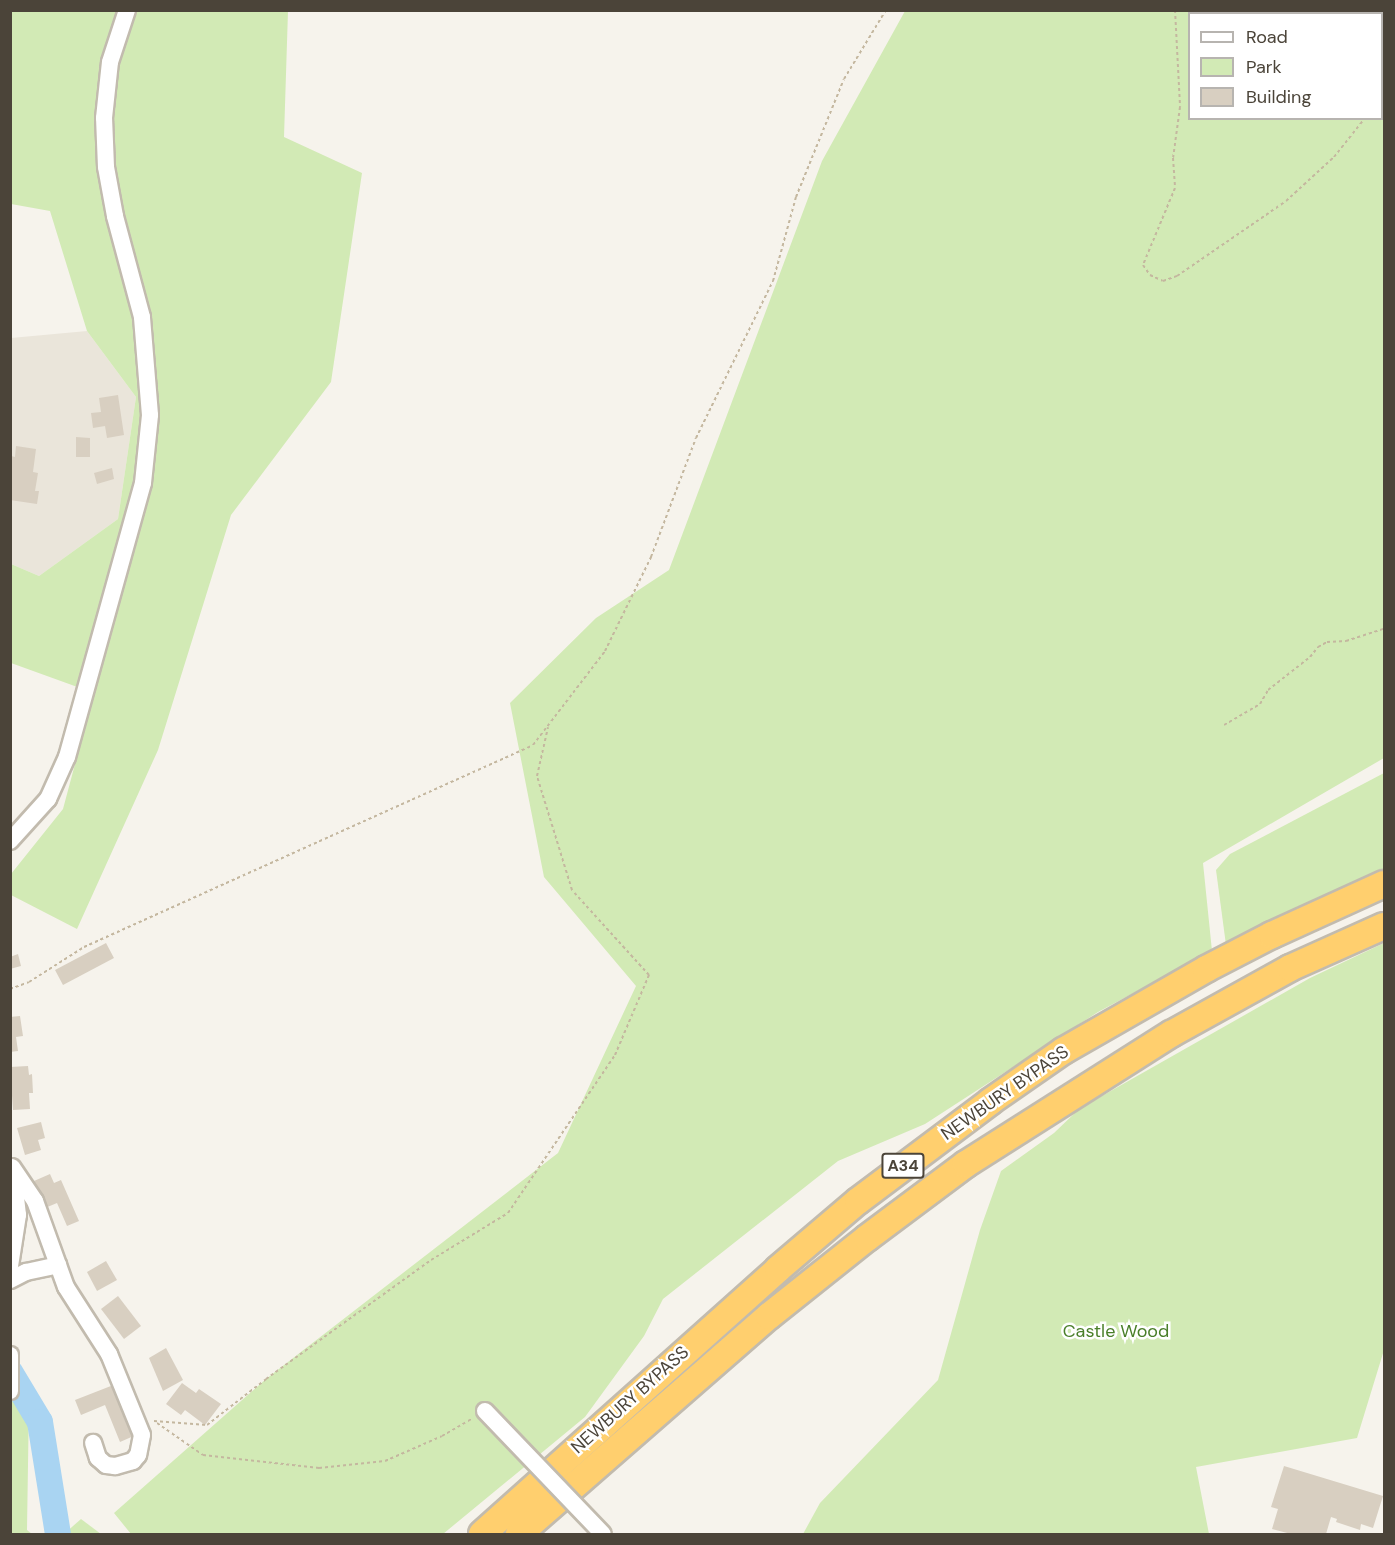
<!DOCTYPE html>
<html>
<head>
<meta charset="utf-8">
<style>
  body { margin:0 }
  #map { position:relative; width:1395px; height:1545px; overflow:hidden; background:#f6f3ec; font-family:"DM Sans",sans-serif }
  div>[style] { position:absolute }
  .residential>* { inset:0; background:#eae5da }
  .green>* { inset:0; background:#d2eab5 }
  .river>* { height:26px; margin:-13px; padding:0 13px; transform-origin:13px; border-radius:13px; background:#a9d4f2 }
  .building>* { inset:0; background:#d8cfc1 }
  .path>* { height:2px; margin-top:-1px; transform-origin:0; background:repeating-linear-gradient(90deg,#c4b79f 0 3px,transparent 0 6px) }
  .roads { filter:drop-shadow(2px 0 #c2bbae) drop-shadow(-2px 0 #c2bbae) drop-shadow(0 2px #c2bbae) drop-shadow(0 -2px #c2bbae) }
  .minor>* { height:16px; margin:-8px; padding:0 8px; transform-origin:8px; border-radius:8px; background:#fff }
  .highway>* { height:26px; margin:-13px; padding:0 13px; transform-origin:13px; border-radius:13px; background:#ffcf6e }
  .bridges { filter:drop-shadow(2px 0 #c2bbae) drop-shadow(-2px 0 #c2bbae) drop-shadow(0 2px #c2bbae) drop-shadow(0 -2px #c2bbae) }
  .minor-bridge>* { height:16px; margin:-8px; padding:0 8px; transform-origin:8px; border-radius:8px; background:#fff }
  span { translate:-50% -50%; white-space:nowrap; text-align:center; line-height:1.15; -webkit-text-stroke:5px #fff; paint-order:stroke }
  .shield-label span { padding:2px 4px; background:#fff; border:2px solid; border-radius:4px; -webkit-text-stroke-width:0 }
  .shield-label { font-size:16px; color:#4b4439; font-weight:700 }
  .street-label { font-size:18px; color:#4b4439 }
  .park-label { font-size:18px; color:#4a7f2a }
  .frame { position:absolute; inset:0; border:12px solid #4b4439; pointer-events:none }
  .legend { position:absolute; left:1188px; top:12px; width:195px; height:108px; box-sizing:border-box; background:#fff; border:2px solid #b7b4b0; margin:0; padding:8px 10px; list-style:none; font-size:18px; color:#4b4439 }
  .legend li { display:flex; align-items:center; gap:12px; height:30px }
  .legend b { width:30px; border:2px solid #b7b4b0 }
</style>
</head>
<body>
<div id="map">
  <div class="residential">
    <i style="clip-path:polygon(87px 331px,136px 397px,118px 519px,39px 576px,11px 564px,11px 338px)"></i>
  </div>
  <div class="green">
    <i style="clip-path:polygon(11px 11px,288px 11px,284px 137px,362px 173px,331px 382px,231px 515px,158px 750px,77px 929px,11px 895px,11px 874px,63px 809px,94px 693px,11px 663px,11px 564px,39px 576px,118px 519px,136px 397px,87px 331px,50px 211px,11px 204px)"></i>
    <i style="clip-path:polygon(evenodd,905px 11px,1384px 11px,1384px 758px,1203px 863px,1212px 951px,1098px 1012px,925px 1124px,838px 1161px,663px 1299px,644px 1336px,585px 1417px,443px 1534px,131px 1534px,114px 1513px,266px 1379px,558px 1153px,636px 986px,544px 877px,510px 703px,596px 618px,669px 570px,822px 161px,905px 11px,1190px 14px,1382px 14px,1382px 118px,1190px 118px,1190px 14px)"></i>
    <i style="clip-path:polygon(1384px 773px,1384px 873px,1226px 945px,1216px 870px,1230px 854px)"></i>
    <i style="clip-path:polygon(1384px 943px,1384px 1350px,1357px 1438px,1196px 1467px,1209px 1534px,803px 1534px,820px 1503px,938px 1380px,980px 1230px,1001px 1171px,1054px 1133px,1079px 1109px,1310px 978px)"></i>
    <i style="clip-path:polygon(12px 1399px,29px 1401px,27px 1530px,32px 1534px,11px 1534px)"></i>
    <i style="clip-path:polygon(81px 1519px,101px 1534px,64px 1534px)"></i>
  </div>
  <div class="river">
    <i style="left:10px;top:1372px;width:58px;rotate:59deg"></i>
    <i style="left:40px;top:1422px;width:113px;rotate:80.9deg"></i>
  </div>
  <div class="building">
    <i style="clip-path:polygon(118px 395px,124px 435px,107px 438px,105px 426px,93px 428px,91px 413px,101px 412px,99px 398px)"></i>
    <i style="clip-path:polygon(76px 437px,90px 438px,90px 457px,76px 457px)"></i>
    <i style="clip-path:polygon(16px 446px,36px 449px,33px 472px,38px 473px,35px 491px,39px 491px,37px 504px,10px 500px,10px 462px,11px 456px,15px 457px)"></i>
    <i style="clip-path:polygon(112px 468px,114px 479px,97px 484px,94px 473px)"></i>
    <i style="clip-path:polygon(106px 943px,114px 958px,63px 985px,55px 970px)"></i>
    <i style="clip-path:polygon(18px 954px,21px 966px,10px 969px,10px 957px)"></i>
    <i style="clip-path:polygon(20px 1016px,23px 1036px,16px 1037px,18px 1051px,10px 1052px,10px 1017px)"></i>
    <i style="clip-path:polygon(28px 1066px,29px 1075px,32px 1074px,33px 1093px,29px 1093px,30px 1109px,13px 1110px,10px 1067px)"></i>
    <i style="clip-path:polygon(41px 1122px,45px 1138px,38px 1140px,41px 1150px,25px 1155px,17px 1128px)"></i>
    <i style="clip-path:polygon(50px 1174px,54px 1183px,61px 1180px,79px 1221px,67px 1226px,57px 1203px,45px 1208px,34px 1181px)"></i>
    <i style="clip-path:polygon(106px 1261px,117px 1280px,97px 1291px,87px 1272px)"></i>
    <i style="clip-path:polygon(118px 1296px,141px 1326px,124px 1339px,101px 1309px)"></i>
    <i style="clip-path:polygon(166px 1348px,183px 1380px,163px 1391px,149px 1358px)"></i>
    <i style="clip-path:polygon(182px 1383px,196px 1393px,199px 1389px,221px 1404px,205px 1425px,185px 1410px,181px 1415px,166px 1404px)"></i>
    <i style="clip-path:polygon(116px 1384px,136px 1435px,120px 1442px,105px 1405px,81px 1415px,75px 1400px)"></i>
    <i style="clip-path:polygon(1284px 1466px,1383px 1496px,1373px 1528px,1361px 1524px,1360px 1530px,1336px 1522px,1337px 1519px,1331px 1517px,1326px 1534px,1291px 1534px,1272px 1529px,1278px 1509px,1271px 1507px)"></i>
  </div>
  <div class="path">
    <i style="left:1175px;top:10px;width:97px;rotate:87deg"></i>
    <i style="left:1180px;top:107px;width:51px;rotate:97.8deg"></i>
    <i style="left:1173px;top:158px;width:30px;rotate:86deg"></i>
    <i style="left:1175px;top:188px;width:83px;rotate:112.6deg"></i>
    <i style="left:1143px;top:265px;width:12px;rotate:55deg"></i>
    <i style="left:1150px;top:275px;width:14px;rotate:25deg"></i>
    <i style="left:1163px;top:281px;width:15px;rotate:-20deg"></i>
    <i style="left:1177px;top:276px;width:132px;rotate:-34.5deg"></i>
    <i style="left:1286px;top:201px;width:65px;rotate:-42.5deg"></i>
    <i style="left:1334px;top:157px;width:50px;rotate:-51.5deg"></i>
    <i style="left:1382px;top:99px;width:4px;rotate:-63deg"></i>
    <i style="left:1224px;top:725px;width:42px;rotate:-30.3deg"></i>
    <i style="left:1260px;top:704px;width:16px;rotate:-60deg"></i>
    <i style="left:1268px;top:690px;width:53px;rotate:-38.2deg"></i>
    <i style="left:1310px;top:657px;width:13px;rotate:-51deg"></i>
    <i style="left:1318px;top:647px;width:10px;rotate:-29deg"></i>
    <i style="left:1327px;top:642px;width:19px;rotate:-3deg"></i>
    <i style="left:1346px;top:641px;width:40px;rotate:-18deg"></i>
    <i style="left:10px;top:989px;width:20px;rotate:-20deg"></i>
    <i style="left:29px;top:982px;width:65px;rotate:-32.5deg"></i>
    <i style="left:84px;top:947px;width:492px;rotate:-24.2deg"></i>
    <i style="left:533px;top:745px;width:118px;rotate:-52.5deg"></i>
    <i style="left:605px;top:651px;width:105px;rotate:-63.9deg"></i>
    <i style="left:651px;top:557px;width:127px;rotate:-69.3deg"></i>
    <i style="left:696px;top:438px;width:175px;rotate:-63.9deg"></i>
    <i style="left:773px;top:281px;width:87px;rotate:-74.7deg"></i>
    <i style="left:796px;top:197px;width:127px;rotate:-67.9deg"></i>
    <i style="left:844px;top:79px;width:81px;rotate:-58.7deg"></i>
    <i style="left:154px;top:1421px;width:53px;rotate:4.3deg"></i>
    <i style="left:207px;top:1425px;width:75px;rotate:-37.9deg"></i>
    <i style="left:266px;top:1379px;width:203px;rotate:-35.8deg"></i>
    <i style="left:431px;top:1260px;width:90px;rotate:-31.4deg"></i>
    <i style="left:508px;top:1213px;width:191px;rotate:-55.9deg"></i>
    <i style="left:615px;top:1055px;width:87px;rotate:-67deg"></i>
    <i style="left:649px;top:975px;width:115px;rotate:-132.2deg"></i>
    <i style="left:572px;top:890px;width:119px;rotate:-107.1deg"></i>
    <i style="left:537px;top:776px;width:50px;rotate:-77.3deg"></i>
    <i style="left:157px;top:1423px;width:56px;rotate:34.8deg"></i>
    <i style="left:203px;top:1455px;width:117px;rotate:6.4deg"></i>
    <i style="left:319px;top:1468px;width:66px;rotate:-6.1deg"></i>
    <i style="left:385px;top:1461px;width:62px;rotate:-23.7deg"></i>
    <i style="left:442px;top:1436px;width:34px;rotate:-30deg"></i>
  </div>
  <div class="roads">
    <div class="minor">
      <i style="left:10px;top:841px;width:57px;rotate:-47.9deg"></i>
      <i style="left:48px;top:799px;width:46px;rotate:-65.7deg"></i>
      <i style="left:67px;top:757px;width:284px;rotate:-74.5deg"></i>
      <i style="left:143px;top:483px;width:68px;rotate:-84.1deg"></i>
      <i style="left:150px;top:415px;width:98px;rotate:-94.7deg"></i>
      <i style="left:142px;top:317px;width:105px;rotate:-105deg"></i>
      <i style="left:115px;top:216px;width:50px;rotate:-100.4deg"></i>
      <i style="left:106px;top:167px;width:49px;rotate:-92.3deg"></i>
      <i style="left:104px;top:118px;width:56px;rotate:-83.9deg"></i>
      <i style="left:110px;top:62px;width:55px;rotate:-71.9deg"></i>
      <i style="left:12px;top:1167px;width:41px;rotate:55.9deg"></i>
      <i style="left:35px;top:1201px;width:91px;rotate:70.2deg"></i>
      <i style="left:66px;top:1287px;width:80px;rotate:57.3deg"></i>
      <i style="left:109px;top:1354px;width:87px;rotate:67.8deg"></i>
      <i style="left:142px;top:1435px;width:20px;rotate:101deg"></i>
      <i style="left:138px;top:1455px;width:8px;rotate:130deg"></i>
      <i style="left:133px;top:1461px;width:19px;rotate:164deg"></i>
      <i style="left:115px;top:1466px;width:9px;rotate:-174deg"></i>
      <i style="left:106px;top:1465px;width:11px;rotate:-139deg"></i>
      <i style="left:98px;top:1458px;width:16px;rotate:-108deg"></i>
      <i style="left:10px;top:1266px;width:52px;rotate:-81.1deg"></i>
      <i style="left:18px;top:1215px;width:43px;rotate:-96.6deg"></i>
      <i style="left:10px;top:1280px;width:18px;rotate:-27deg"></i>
      <i style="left:26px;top:1272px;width:33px;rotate:-12deg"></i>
      <i style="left:10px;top:1355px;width:36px;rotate:90deg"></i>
    </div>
    <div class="highway">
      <i style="left:482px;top:1534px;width:397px;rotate:-41.8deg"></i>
      <i style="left:778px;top:1269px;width:105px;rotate:-40.4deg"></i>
      <i style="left:858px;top:1201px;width:166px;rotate:-36.9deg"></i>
      <i style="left:991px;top:1101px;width:88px;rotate:-34.8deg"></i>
      <i style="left:1063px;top:1051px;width:165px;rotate:-29.8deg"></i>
      <i style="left:1206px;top:969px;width:74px;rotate:-27.3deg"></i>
      <i style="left:1272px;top:935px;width:123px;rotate:-24.5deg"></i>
      <i style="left:519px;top:1534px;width:332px;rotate:-41.1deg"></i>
      <i style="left:769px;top:1316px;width:125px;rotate:-38.5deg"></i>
      <i style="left:867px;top:1238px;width:124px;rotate:-36.8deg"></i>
      <i style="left:966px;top:1164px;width:243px;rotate:-32.4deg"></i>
      <i style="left:1171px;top:1034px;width:136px;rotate:-29deg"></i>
      <i style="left:1290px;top:968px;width:103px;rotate:-24.1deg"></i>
    </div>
  </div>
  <div class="bridges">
    <div class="minor-bridge">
      <i style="left:485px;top:1411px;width:170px;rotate:46.2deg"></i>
    </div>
  </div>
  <div class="shield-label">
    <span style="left:903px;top:1166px">A34</span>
  </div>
  <div class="street-label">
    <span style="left:1005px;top:1093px;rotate:-35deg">NEWBURY BYPASS</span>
    <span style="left:630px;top:1400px;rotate:-42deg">NEWBURY BYPASS</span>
  </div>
  <div class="park-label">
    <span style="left:1116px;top:1331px">Castle Wood</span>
  </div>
  <div class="frame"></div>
  <ul class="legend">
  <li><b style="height:8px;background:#fff"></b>Road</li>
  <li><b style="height:16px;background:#d2eab5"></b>Park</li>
  <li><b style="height:16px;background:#d8cfc1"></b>Building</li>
  </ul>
</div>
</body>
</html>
